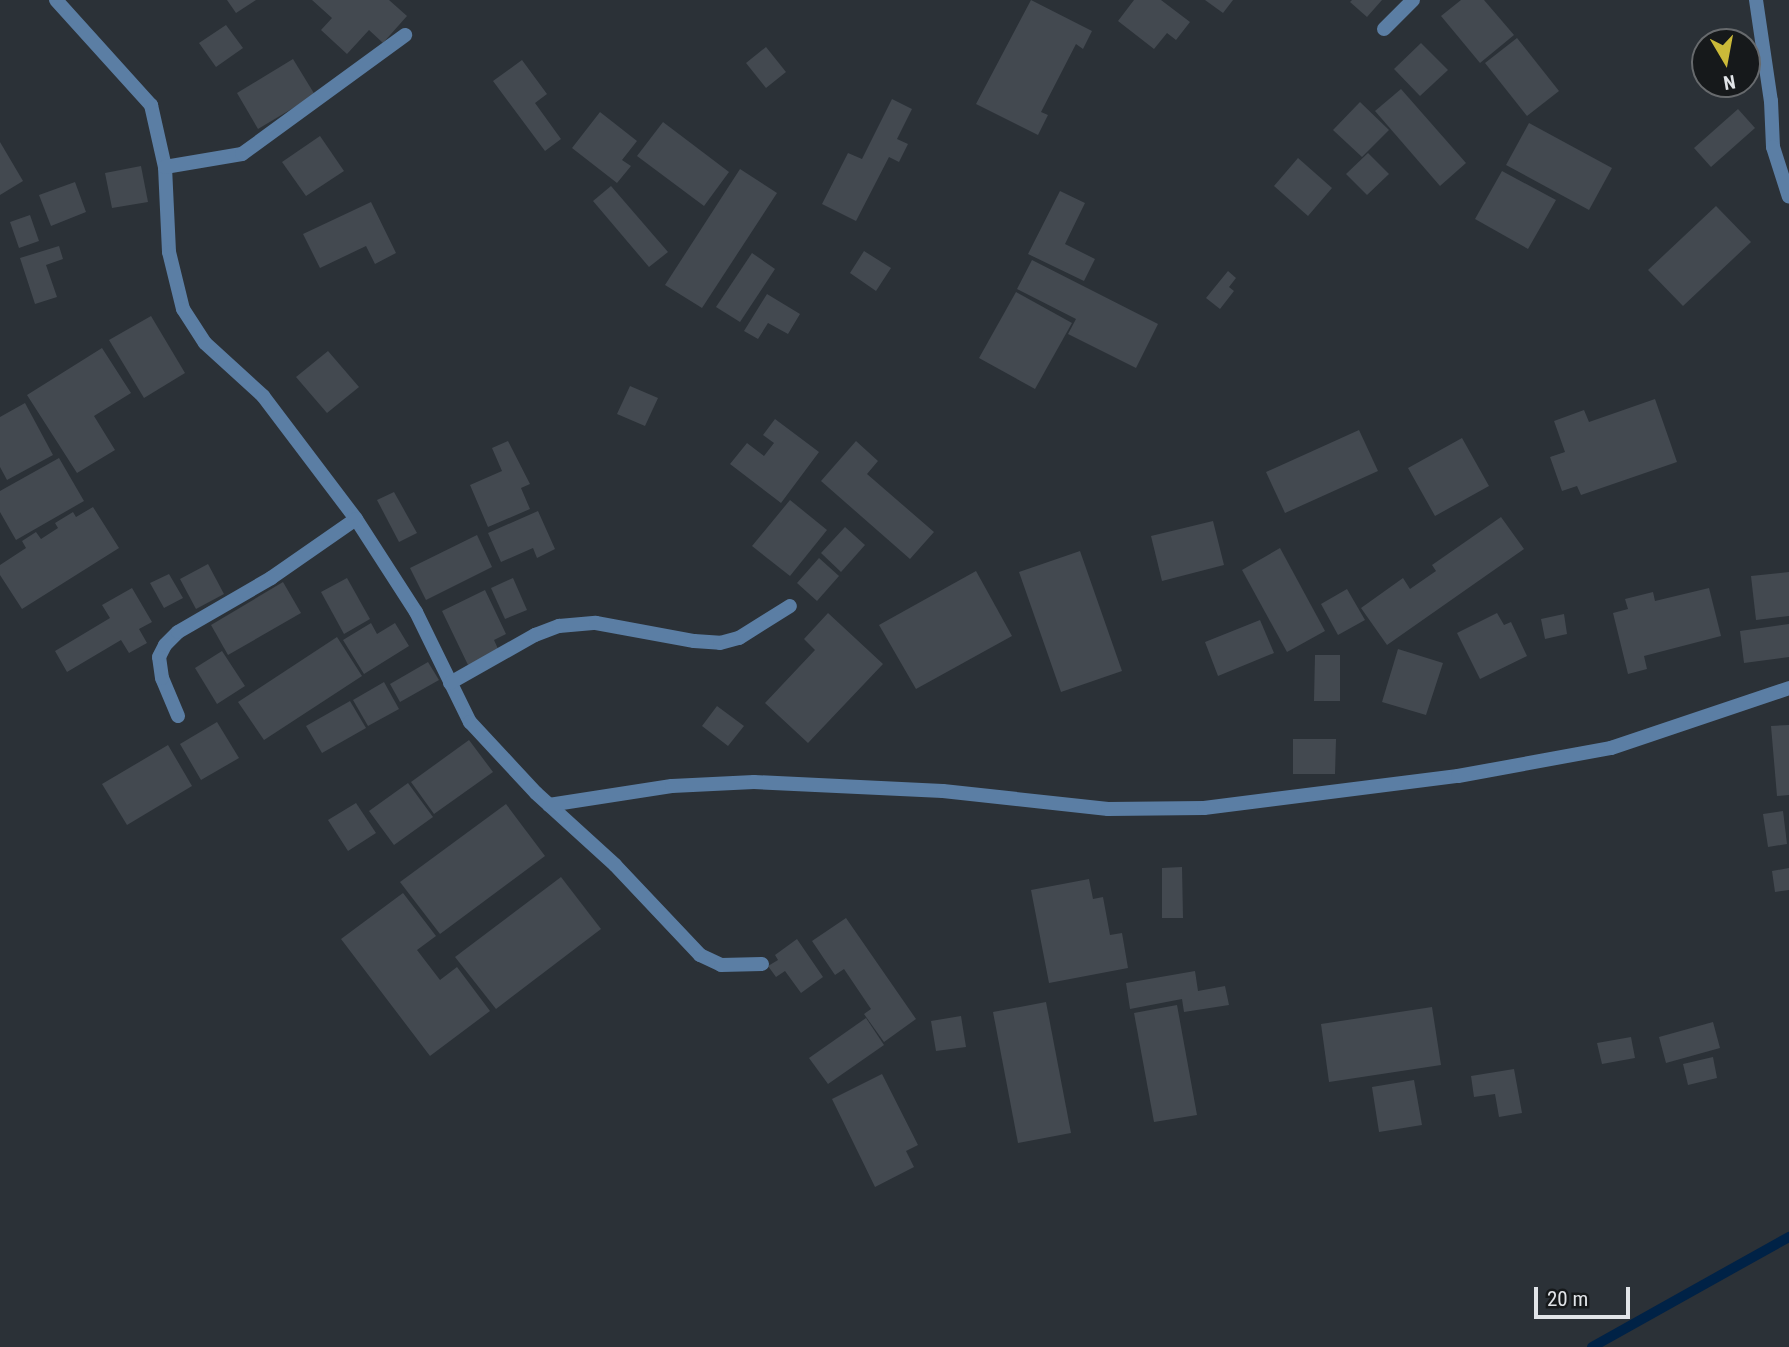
<!DOCTYPE html>
<html>
<head>
<meta charset="utf-8">
<style>
  body { margin:0 }
  #map { position:relative; width:1789px; height:1347px; overflow:hidden; background:#2b3137; font-family:"Roboto Condensed",sans-serif }
  div>[style] { position:absolute }
  .stream>* { height:10px; margin:-5px; padding:0 5px; transform-origin:5px; border-radius:5px; background:#002246 }
  .building>* { inset:0; background:#434950 }
  .street>* { height:14px; margin:-7px; padding:0 7px; transform-origin:7px; border-radius:7px; background:#5b7ea4 }
  span { translate:-50% -50%; white-space:nowrap; text-align:center; line-height:1.15; -webkit-text-stroke:5px #16191b; paint-order:stroke }
  .north { position:absolute; left:1691px; top:28px; width:70px; height:70px; box-sizing:border-box; background:#16191b; border:2px solid #676a6d; border-radius:50%; rotate:170deg; font-size:19px; font-weight:700; line-height:28px; text-align:center; color:#e1e4e8 }
  .north::after { content:''; display:block; margin:auto; width:24px; height:32px; background:#cbba39; clip-path:polygon(50% 0,100% 100%,50% 72%,0 100%) }
  .scale { position:absolute; left:1534px; top:1287px; width:96px; height:32px; box-sizing:border-box; border:4px solid #e1e4e8; border-top:0; padding-left:9px; font-size:21px; line-height:24px; white-space:nowrap; color:#e1e4e8; -webkit-text-stroke:5px #16191b; paint-order:stroke }
</style>
</head>
<body>
<div id="map">
  <div class="stream">
    <i style="left:1592px;top:1347px;width:226px;rotate:-29.2deg"></i>
  </div>
  <div class="building">
    <i style="clip-path:polygon(227px 0,256px 0,236px 13px)"></i>
    <i style="clip-path:polygon(312px 0,389px 0,407px 16px,383px 43px,369px 30px,347px 54px,321px 30px,332px 18px)"></i>
    <i style="clip-path:polygon(1031px 0,1092px 31px,1083px 49px,1076px 44px,1041px 112px,1048px 115px,1038px 135px,976px 104px)"></i>
    <i style="clip-path:polygon(1134px 0,1161px 0,1190px 22px,1176px 40px,1167px 33px,1154px 49px,1118px 21px)"></i>
    <i style="clip-path:polygon(1205px 0,1233px 0,1223px 13px)"></i>
    <i style="clip-path:polygon(1352px 0,1382px 0,1367px 17px,1350px 2px)"></i>
    <i style="clip-path:polygon(1461px 0,1484px 0,1514px 35px,1480px 63px,1441px 16px)"></i>
    <i style="clip-path:polygon(226px 25px,243px 48px,216px 67px,199px 43px)"></i>
    <i style="clip-path:polygon(1517px 38px,1559px 91px,1527px 116px,1485px 63px)"></i>
    <i style="clip-path:polygon(1421px 43px,1448px 70px,1420px 96px,1394px 69px)"></i>
    <i style="clip-path:polygon(766px 47px,786px 72px,766px 88px,746px 63px)"></i>
    <i style="clip-path:polygon(293px 59px,315px 95px,258px 129px,237px 93px)"></i>
    <i style="clip-path:polygon(522px 60px,547px 94px,535px 103px,561px 139px,545px 151px,493px 81px)"></i>
    <i style="clip-path:polygon(1401px 89px,1466px 163px,1440px 186px,1375px 111px)"></i>
    <i style="clip-path:polygon(892px 99px,912px 109px,897px 139px,908px 144px,899px 162px,889px 157px,856px 221px,822px 204px,848px 153px,862px 159px)"></i>
    <i style="clip-path:polygon(1360px 102px,1389px 130px,1362px 157px,1333px 130px)"></i>
    <i style="clip-path:polygon(1738px 109px,1755px 128px,1711px 167px,1694px 148px)"></i>
    <i style="clip-path:polygon(600px 112px,637px 141px,622px 160px,631px 166px,617px 183px,572px 148px)"></i>
    <i style="clip-path:polygon(663px 122px,729px 172px,704px 206px,637px 156px)"></i>
    <i style="clip-path:polygon(1529px 123px,1612px 168px,1589px 210px,1506px 165px)"></i>
    <i style="clip-path:polygon(320px 136px,344px 171px,306px 196px,282px 162px)"></i>
    <i style="clip-path:polygon(0 142px,23px 181px,0 195px)"></i>
    <i style="clip-path:polygon(1368px 153px,1389px 174px,1367px 195px,1346px 174px)"></i>
    <i style="clip-path:polygon(1298px 158px,1332px 188px,1308px 216px,1274px 186px)"></i>
    <i style="clip-path:polygon(141px 166px,148px 202px,112px 208px,105px 173px)"></i>
    <i style="clip-path:polygon(740px 169px,777px 193px,702px 308px,665px 285px)"></i>
    <i style="clip-path:polygon(1502px 171px,1556px 200px,1528px 249px,1475px 219px)"></i>
    <i style="clip-path:polygon(75px 182px,86px 212px,51px 226px,39px 195px)"></i>
    <i style="clip-path:polygon(611px 186px,668px 252px,649px 267px,593px 201px)"></i>
    <i style="clip-path:polygon(1060px 191px,1085px 203px,1065px 244px,1095px 259px,1084px 281px,1028px 254px)"></i>
    <i style="clip-path:polygon(371px 202px,396px 253px,375px 264px,366px 246px,320px 268px,303px 234px)"></i>
    <i style="clip-path:polygon(1716px 206px,1751px 242px,1683px 306px,1648px 270px)"></i>
    <i style="clip-path:polygon(30px 215px,39px 241px,19px 248px,10px 222px)"></i>
    <i style="clip-path:polygon(59px 246px,63px 259px,46px 265px,57px 297px,35px 304px,20px 258px)"></i>
    <i style="clip-path:polygon(864px 251px,891px 268px,876px 291px,850px 273px)"></i>
    <i style="clip-path:polygon(752px 253px,775px 269px,740px 322px,716px 307px)"></i>
    <i style="clip-path:polygon(1032px 260px,1158px 324px,1136px 368px,1068px 334px,1076px 319px,1017px 289px)"></i>
    <i style="clip-path:polygon(1228px 271px,1236px 278px,1229px 287px,1234px 291px,1220px 309px,1206px 298px)"></i>
    <i style="clip-path:polygon(1016px 292px,1072px 323px,1035px 389px,979px 358px)"></i>
    <i style="clip-path:polygon(767px 294px,800px 314px,788px 334px,768px 323px,758px 339px,744px 331px)"></i>
    <i style="clip-path:polygon(151px 316px,185px 373px,144px 398px,109px 340px)"></i>
    <i style="clip-path:polygon(102px 348px,131px 393px,94px 416px,115px 450px,77px 473px,27px 395px)"></i>
    <i style="clip-path:polygon(328px 351px,359px 387px,327px 413px,296px 377px)"></i>
    <i style="clip-path:polygon(630px 386px,658px 398px,645px 426px,617px 414px)"></i>
    <i style="clip-path:polygon(1655px 399px,1677px 462px,1581px 495px,1577px 486px,1562px 491px,1550px 457px,1565px 452px,1554px 421px,1584px 410px,1589px 422px)"></i>
    <i style="clip-path:polygon(25px 403px,53px 455px,7px 480px,0 467px,0 417px)"></i>
    <i style="clip-path:polygon(775px 419px,819px 452px,781px 503px,730px 464px,747px 443px,764px 456px,774px 443px,763px 435px)"></i>
    <i style="clip-path:polygon(1359px 430px,1378px 471px,1285px 513px,1266px 472px)"></i>
    <i style="clip-path:polygon(1462px 438px,1489px 486px,1435px 516px,1408px 468px)"></i>
    <i style="clip-path:polygon(508px 441px,530px 484px,521px 488px,530px 509px,488px 527px,470px 485px,502px 471px,492px 448px)"></i>
    <i style="clip-path:polygon(856px 441px,878px 461px,867px 474px,934px 532px,910px 559px,821px 481px)"></i>
    <i style="clip-path:polygon(59px 458px,84px 501px,16px 540px,0 512px,0 491px)"></i>
    <i style="clip-path:polygon(394px 492px,417px 533px,399px 542px,377px 500px)"></i>
    <i style="clip-path:polygon(790px 500px,827px 530px,790px 576px,752px 546px)"></i>
    <i style="clip-path:polygon(93px 507px,119px 548px,22px 609px,0 575px,0 565px,26px 548px,22px 541px,36px 532px,41px 539px,58px 528px,55px 523px,73px 512px,76px 517px)"></i>
    <i style="clip-path:polygon(538px 511px,555px 549px,537px 558px,533px 548px,501px 562px,488px 533px)"></i>
    <i style="clip-path:polygon(1501px 517px,1524px 549px,1387px 645px,1361px 608px,1403px 578px,1410px 589px,1436px 571px,1432px 565px)"></i>
    <i style="clip-path:polygon(1213px 521px,1224px 565px,1162px 581px,1151px 536px)"></i>
    <i style="clip-path:polygon(845px 527px,865px 545px,841px 572px,821px 553px)"></i>
    <i style="clip-path:polygon(477px 535px,492px 567px,426px 600px,410px 568px)"></i>
    <i style="clip-path:polygon(1280px 548px,1325px 631px,1287px 652px,1242px 570px)"></i>
    <i style="clip-path:polygon(1080px 551px,1122px 671px,1061px 692px,1019px 572px)"></i>
    <i style="clip-path:polygon(819px 558px,839px 576px,817px 601px,797px 583px)"></i>
    <i style="clip-path:polygon(208px 564px,224px 594px,196px 609px,180px 579px)"></i>
    <i style="clip-path:polygon(976px 571px,1012px 636px,916px 689px,879px 625px)"></i>
    <i style="clip-path:polygon(1789px 572px,1789px 616px,1756px 620px,1751px 576px)"></i>
    <i style="clip-path:polygon(169px 574px,183px 598px,164px 608px,150px 583px)"></i>
    <i style="clip-path:polygon(347px 578px,370px 619px,344px 634px,321px 592px)"></i>
    <i style="clip-path:polygon(513px 578px,527px 610px,505px 619px,491px 588px)"></i>
    <i style="clip-path:polygon(283px 582px,301px 613px,228px 655px,211px 625px)"></i>
    <i style="clip-path:polygon(132px 588px,152px 622px,139px 629px,147px 643px,129px 653px,121px 640px,67px 672px,55px 651px,110px 618px,102px 605px)"></i>
    <i style="clip-path:polygon(1709px 588px,1721px 636px,1644px 656px,1647px 669px,1628px 674px,1613px 613px,1628px 609px,1625px 599px,1653px 592px,1655px 601px)"></i>
    <i style="clip-path:polygon(1347px 589px,1365px 620px,1338px 635px,1321px 604px)"></i>
    <i style="clip-path:polygon(485px 590px,506px 634px,494px 640px,499px 651px,468px 665px,442px 611px)"></i>
    <i style="clip-path:polygon(828px 613px,883px 664px,808px 743px,765px 703px,815px 650px,804px 639px)"></i>
    <i style="clip-path:polygon(1497px 613px,1504px 625px,1511px 622px,1527px 656px,1480px 679px,1457px 633px)"></i>
    <i style="clip-path:polygon(1564px 614px,1567px 634px,1545px 639px,1541px 619px)"></i>
    <i style="clip-path:polygon(1260px 620px,1274px 653px,1218px 676px,1205px 642px)"></i>
    <i style="clip-path:polygon(371px 623px,377px 634px,395px 623px,409px 646px,364px 674px,343px 640px)"></i>
    <i style="clip-path:polygon(1789px 624px,1789px 657px,1744px 663px,1740px 631px)"></i>
    <i style="clip-path:polygon(337px 637px,362px 676px,264px 740px,238px 702px)"></i>
    <i style="clip-path:polygon(1398px 649px,1443px 663px,1426px 715px,1382px 702px)"></i>
    <i style="clip-path:polygon(222px 651px,245px 686px,217px 704px,195px 668px)"></i>
    <i style="clip-path:polygon(1315px 655px,1340px 655px,1340px 701px,1314px 701px)"></i>
    <i style="clip-path:polygon(428px 662px,439px 680px,400px 702px,390px 684px)"></i>
    <i style="clip-path:polygon(384px 682px,399px 709px,368px 726px,353px 700px)"></i>
    <i style="clip-path:polygon(350px 701px,366px 728px,322px 753px,306px 726px)"></i>
    <i style="clip-path:polygon(717px 706px,744px 726px,728px 746px,702px 726px)"></i>
    <i style="clip-path:polygon(217px 722px,239px 758px,201px 780px,180px 744px)"></i>
    <i style="clip-path:polygon(1789px 725px,1789px 795px,1777px 796px,1771px 726px)"></i>
    <i style="clip-path:polygon(1293px 739px,1336px 739px,1335px 774px,1293px 774px)"></i>
    <i style="clip-path:polygon(469px 740px,493px 772px,434px 814px,411px 782px)"></i>
    <i style="clip-path:polygon(168px 745px,192px 786px,127px 825px,102px 784px)"></i>
    <i style="clip-path:polygon(408px 783px,433px 817px,394px 845px,369px 811px)"></i>
    <i style="clip-path:polygon(356px 803px,376px 833px,348px 851px,328px 820px)"></i>
    <i style="clip-path:polygon(506px 804px,545px 856px,440px 934px,400px 882px)"></i>
    <i style="clip-path:polygon(1783px 811px,1787px 844px,1768px 847px,1763px 814px)"></i>
    <i style="clip-path:polygon(1182px 867px,1183px 918px,1162px 918px,1162px 868px)"></i>
    <i style="clip-path:polygon(1789px 868px,1789px 890px,1775px 892px,1772px 871px)"></i>
    <i style="clip-path:polygon(561px 877px,601px 929px,496px 1009px,455px 957px)"></i>
    <i style="clip-path:polygon(1089px 879px,1093px 899px,1103px 897px,1110px 935px,1122px 933px,1128px 968px,1049px 983px,1031px 890px)"></i>
    <i style="clip-path:polygon(403px 893px,436px 936px,417px 950px,440px 980px,457px 967px,490px 1011px,430px 1056px,341px 939px)"></i>
    <i style="clip-path:polygon(846px 918px,916px 1019px,884px 1042px,864px 1014px,871px 1009px,844px 969px,835px 975px,812px 941px)"></i>
    <i style="clip-path:polygon(797px 939px,823px 977px,801px 993px,785px 971px,776px 977px,768px 966px,778px 960px,775px 955px)"></i>
    <i style="clip-path:polygon(1195px 971px,1198px 991px,1225px 986px,1229px 1005px,1184px 1012px,1182px 999px,1130px 1009px,1126px 983px)"></i>
    <i style="clip-path:polygon(1046px 1002px,1071px 1133px,1018px 1143px,993px 1012px)"></i>
    <i style="clip-path:polygon(1177px 1005px,1197px 1115px,1154px 1122px,1134px 1013px)"></i>
    <i style="clip-path:polygon(1432px 1007px,1441px 1065px,1329px 1082px,1321px 1024px)"></i>
    <i style="clip-path:polygon(961px 1016px,966px 1047px,936px 1051px,931px 1021px)"></i>
    <i style="clip-path:polygon(866px 1018px,884px 1045px,828px 1084px,809px 1058px)"></i>
    <i style="clip-path:polygon(1713px 1022px,1720px 1048px,1666px 1063px,1659px 1037px)"></i>
    <i style="clip-path:polygon(1631px 1037px,1635px 1058px,1602px 1064px,1597px 1043px)"></i>
    <i style="clip-path:polygon(1713px 1057px,1717px 1078px,1688px 1085px,1683px 1064px)"></i>
    <i style="clip-path:polygon(1514px 1069px,1522px 1113px,1499px 1117px,1495px 1094px,1474px 1097px,1471px 1076px)"></i>
    <i style="clip-path:polygon(882px 1074px,918px 1145px,906px 1151px,914px 1167px,875px 1187px,832px 1099px)"></i>
    <i style="clip-path:polygon(1414px 1080px,1422px 1125px,1379px 1132px,1372px 1087px)"></i>
  </div>
  <div class="street">
    <i style="left:56px;top:0;width:142px;rotate:47.9deg"></i>
    <i style="left:151px;top:105px;width:64px;rotate:77.3deg"></i>
    <i style="left:165px;top:167px;width:85px;rotate:87.3deg"></i>
    <i style="left:169px;top:252px;width:59px;rotate:76.2deg"></i>
    <i style="left:183px;top:309px;width:40px;rotate:57.1deg"></i>
    <i style="left:205px;top:343px;width:79px;rotate:42.4deg"></i>
    <i style="left:263px;top:396px;width:154px;rotate:52.9deg"></i>
    <i style="left:356px;top:519px;width:111px;rotate:57.2deg"></i>
    <i style="left:416px;top:612px;width:123px;rotate:63.9deg"></i>
    <i style="left:470px;top:722px;width:97px;rotate:47.1deg"></i>
    <i style="left:536px;top:793px;width:107px;rotate:42.3deg"></i>
    <i style="left:615px;top:865px;width:124px;rotate:46.6deg"></i>
    <i style="left:700px;top:955px;width:23px;rotate:25deg"></i>
    <i style="left:721px;top:965px;width:41px;rotate:-1.4deg"></i>
    <i style="left:1756px;top:0;width:102px;rotate:81.6deg"></i>
    <i style="left:1771px;top:101px;width:46px;rotate:87.5deg"></i>
    <i style="left:1773px;top:147px;width:52px;rotate:72.3deg"></i>
    <i style="left:1384px;top:29px;width:41px;rotate:-45deg"></i>
    <i style="left:165px;top:167px;width:78px;rotate:-9.6deg"></i>
    <i style="left:242px;top:154px;width:202px;rotate:-36.1deg"></i>
    <i style="left:450px;top:683px;width:98px;rotate:-29.5deg"></i>
    <i style="left:535px;top:635px;width:26px;rotate:-21deg"></i>
    <i style="left:559px;top:626px;width:37px;rotate:-5deg"></i>
    <i style="left:596px;top:623px;width:100px;rotate:10.4deg"></i>
    <i style="left:694px;top:641px;width:26px;rotate:4deg"></i>
    <i style="left:720px;top:643px;width:20px;rotate:-15deg"></i>
    <i style="left:739px;top:638px;width:60px;rotate:-32.1deg"></i>
    <i style="left:178px;top:716px;width:41px;rotate:-112.8deg"></i>
    <i style="left:162px;top:678px;width:21px;rotate:-98deg"></i>
    <i style="left:159px;top:657px;width:13px;rotate:-63deg"></i>
    <i style="left:165px;top:645px;width:18px;rotate:-45deg"></i>
    <i style="left:178px;top:632px;width:108px;rotate:-30.1deg"></i>
    <i style="left:271px;top:578px;width:103px;rotate:-34.8deg"></i>
    <i style="left:549px;top:805px;width:124px;rotate:-8.8deg"></i>
    <i style="left:672px;top:786px;width:82px;rotate:-2.8deg"></i>
    <i style="left:754px;top:782px;width:189px;rotate:2.7deg"></i>
    <i style="left:943px;top:791px;width:166px;rotate:6.2deg"></i>
    <i style="left:1108px;top:809px;width:96px;rotate:-0.6deg"></i>
    <i style="left:1204px;top:808px;width:256px;rotate:-7.2deg"></i>
    <i style="left:1458px;top:776px;width:156px;rotate:-10.4deg"></i>
    <i style="left:1611px;top:748px;width:188px;rotate:-18.6deg"></i>
  </div>
  <div class="north">N</div>
  <div class="scale">20 m</div>
</div>
</body>
</html>
